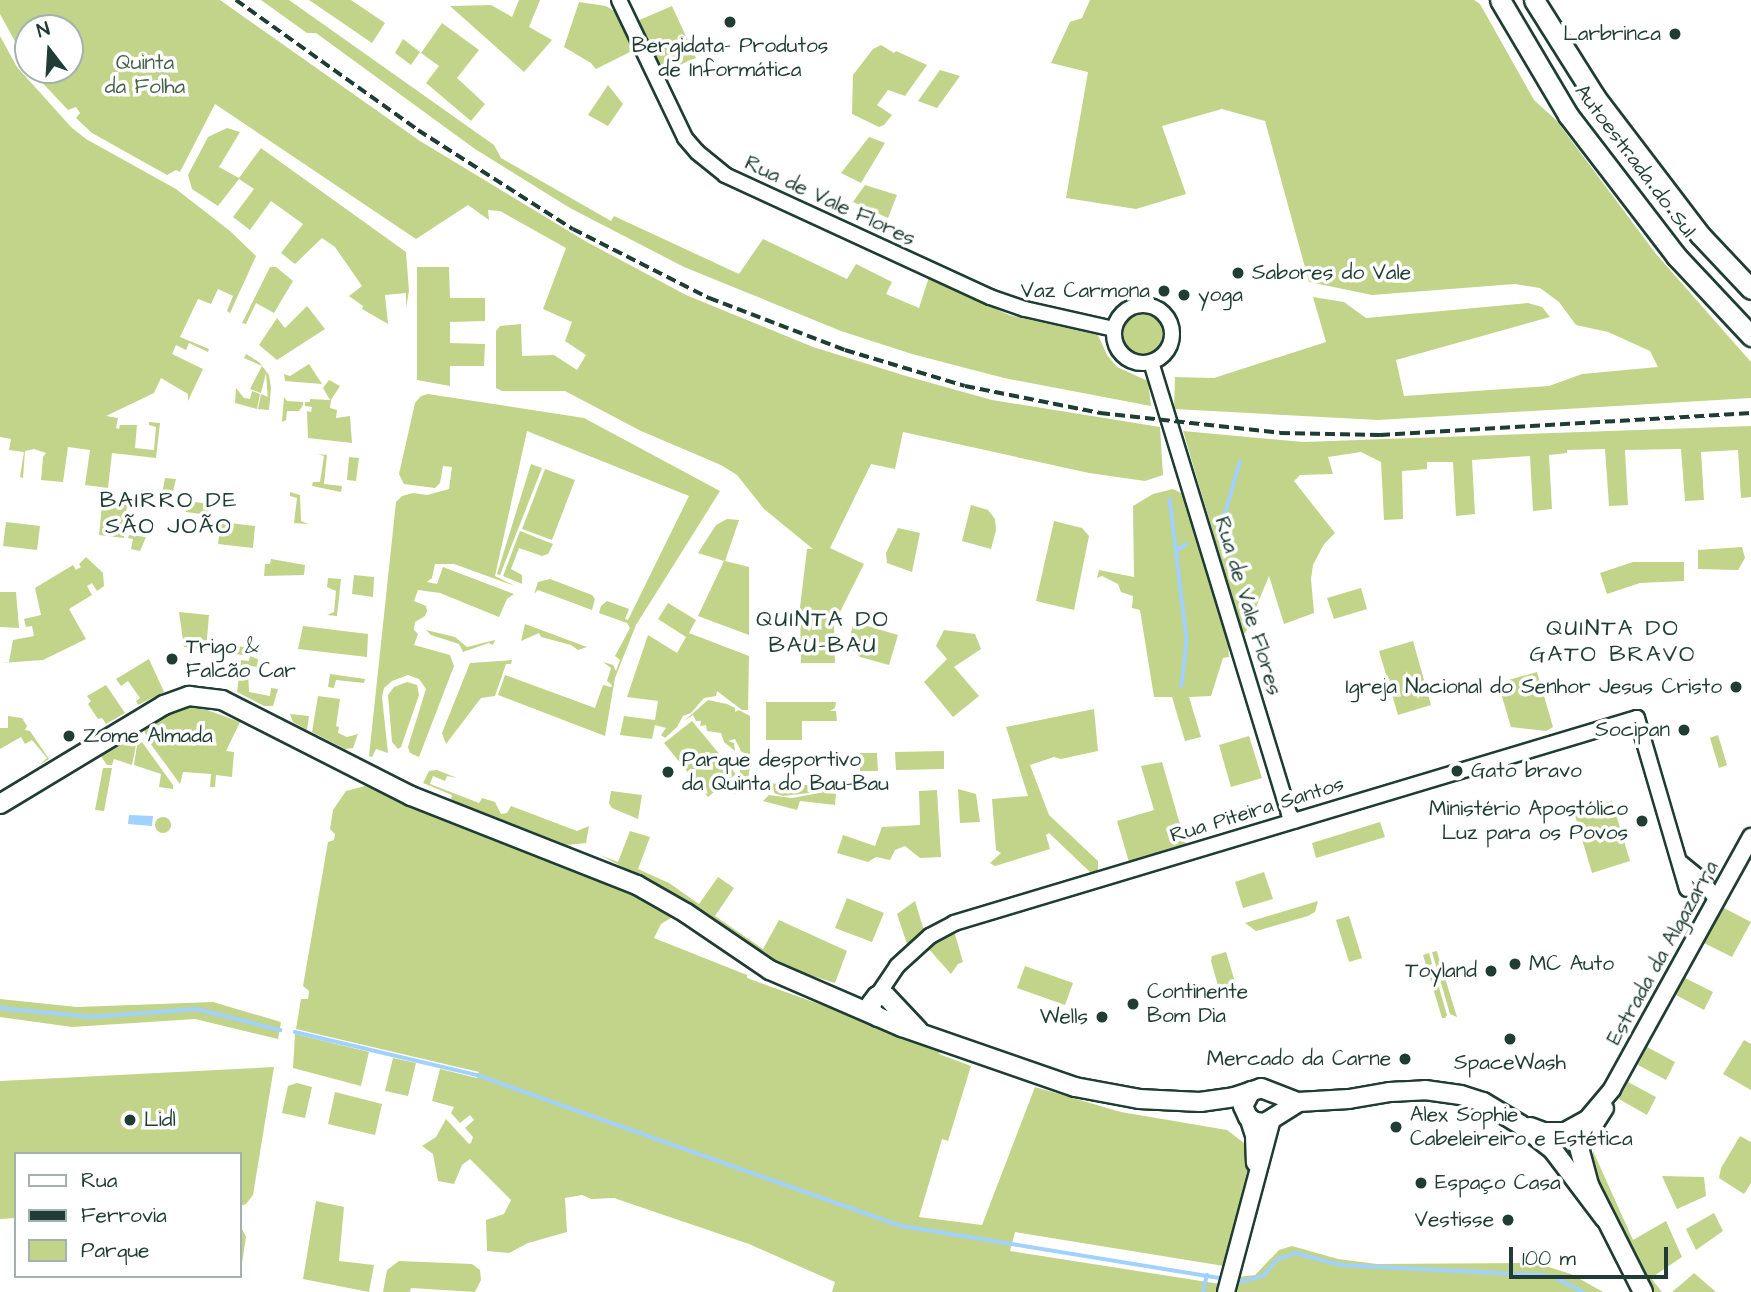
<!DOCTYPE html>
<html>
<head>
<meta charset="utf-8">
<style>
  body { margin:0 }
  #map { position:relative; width:1751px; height:1292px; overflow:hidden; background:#fff; font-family:"Architects Daughter",sans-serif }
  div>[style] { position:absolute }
  .green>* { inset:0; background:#c1d489 }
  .round { border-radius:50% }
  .water>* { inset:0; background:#a1d1fd }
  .stream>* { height:3.5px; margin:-1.75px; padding:0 1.75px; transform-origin:1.75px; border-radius:1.75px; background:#a1d1fd }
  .roads { filter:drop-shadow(2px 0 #1f3d34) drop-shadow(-2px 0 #1f3d34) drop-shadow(0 2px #1f3d34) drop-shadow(0 -2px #1f3d34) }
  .tertiary>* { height:14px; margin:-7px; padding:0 7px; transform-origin:7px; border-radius:7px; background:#fff }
  .tertiary>.ring { margin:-7px; padding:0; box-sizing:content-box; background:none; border:14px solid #fff; border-radius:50% }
  .secondary>* { height:16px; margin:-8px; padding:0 8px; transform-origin:8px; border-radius:8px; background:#fff }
  .primary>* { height:18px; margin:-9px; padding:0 9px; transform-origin:9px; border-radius:9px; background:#fff }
  .motorway>* { height:19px; margin:-9.5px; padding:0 9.5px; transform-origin:9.5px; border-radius:9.5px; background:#fff }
  .rail>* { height:3.5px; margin-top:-1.75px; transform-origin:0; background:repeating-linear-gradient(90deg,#1f3d34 0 10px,transparent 0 15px) }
  .dots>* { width:19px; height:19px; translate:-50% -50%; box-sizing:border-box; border:4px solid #fff; border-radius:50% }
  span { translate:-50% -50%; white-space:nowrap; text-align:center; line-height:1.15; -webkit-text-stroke:7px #fff; paint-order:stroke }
  .poi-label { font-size:21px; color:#1f3d34 }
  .right { translate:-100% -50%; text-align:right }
  .left { translate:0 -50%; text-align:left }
  .park-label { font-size:21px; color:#486349 }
  .street-label { font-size:21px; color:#1f3d34 }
  .neighbourhood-label { font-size:23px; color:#1f3d34; letter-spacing:2px }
  .legend { position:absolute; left:14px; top:1152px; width:228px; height:126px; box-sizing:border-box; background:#fff; border:2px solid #a5b1ae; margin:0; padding:9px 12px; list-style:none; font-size:21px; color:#1f3d34 }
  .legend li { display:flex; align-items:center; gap:14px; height:35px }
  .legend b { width:35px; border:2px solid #a5b1ae }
  .north { position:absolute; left:14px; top:14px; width:70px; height:70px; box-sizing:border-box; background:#fff; border:2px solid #a5b1ae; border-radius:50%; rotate:343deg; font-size:19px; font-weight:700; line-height:28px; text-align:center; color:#1f3d34 }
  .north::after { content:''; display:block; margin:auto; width:24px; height:32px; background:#1f3d34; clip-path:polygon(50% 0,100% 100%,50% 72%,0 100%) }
  .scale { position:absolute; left:1509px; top:1247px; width:159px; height:32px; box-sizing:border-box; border:4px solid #1f3d34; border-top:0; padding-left:9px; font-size:21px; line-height:24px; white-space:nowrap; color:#1f3d34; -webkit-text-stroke:5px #fff; paint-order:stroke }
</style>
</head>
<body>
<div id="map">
  <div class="green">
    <i style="clip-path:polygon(0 0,220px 0,420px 141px,585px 241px,686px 295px,813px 347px,906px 376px,992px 400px,1160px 427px,1163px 475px,1145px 481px,1089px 473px,903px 432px,895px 469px,871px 464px,830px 548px,864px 564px,834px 624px,835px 663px,801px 663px,800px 607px,807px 549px,813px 549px,764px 509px,737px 475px,721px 465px,641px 431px,565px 391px,502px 391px,496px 388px,496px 331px,500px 326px,521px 324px,522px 356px,554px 355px,577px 370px,586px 355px,565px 341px,572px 322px,543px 309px,566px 248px,500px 211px,488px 210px,489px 220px,468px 205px,416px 239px,215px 104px,180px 172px,176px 170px,167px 175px,92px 133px,76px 118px,80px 113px,76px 107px,68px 110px,35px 75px,31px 70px,70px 70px,70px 28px,28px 28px,28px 65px,0 14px)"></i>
    <i style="clip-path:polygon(261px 0,289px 0,494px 145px,501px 158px,611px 221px,614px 216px,739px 274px,763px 239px,847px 279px,856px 264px,892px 282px,886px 294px,919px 308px,929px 277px,1009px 315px,1098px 335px,1107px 355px,1117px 367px,1148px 381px,1151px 406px,1004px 378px,912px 354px,841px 331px,684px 267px,570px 208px,475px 149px,316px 33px,307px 33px)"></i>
    <i style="clip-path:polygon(309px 0,351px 0,385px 23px,372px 43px)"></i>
    <i style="clip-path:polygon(519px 0,540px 0,529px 27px,552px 40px,524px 72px,450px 6px,491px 5px,512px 17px)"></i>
    <i style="clip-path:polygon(1090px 0,1474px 0,1480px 4px,1534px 100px,1556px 120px,1656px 254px,1751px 362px,1751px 398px,1378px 420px,1174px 409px,1175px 377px,1214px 378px,1326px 342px,1313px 297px,1344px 302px,1366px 318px,1528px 303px,1542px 307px,1550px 317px,1396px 360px,1404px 396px,1549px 386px,1582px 374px,1658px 367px,1650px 351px,1608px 332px,1576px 325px,1559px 302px,1540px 288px,1515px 284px,1372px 295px,1309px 282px,1265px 121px,1222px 109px,1162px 126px,1186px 194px,1136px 209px,1066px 198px,1088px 72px,1051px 63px,1070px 22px,1082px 18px)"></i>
    <i style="clip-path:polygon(579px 2px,606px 6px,616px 12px,634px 50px,596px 69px,591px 63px,564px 47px)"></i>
    <i style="clip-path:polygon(672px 6px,696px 58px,661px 73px,637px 21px)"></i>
    <i style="clip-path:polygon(442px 23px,479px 50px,457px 78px,485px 104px,471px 121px,426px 83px,439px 66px,421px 53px)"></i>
    <i style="clip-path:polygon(0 36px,17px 67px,71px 127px,86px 139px,176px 189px,230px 231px,256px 256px,230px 313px,227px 311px,233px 296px,218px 289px,211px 304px,198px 299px,180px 337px,209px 349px,208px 352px,189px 343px,186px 350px,176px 345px,172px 354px,203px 369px,188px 401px,188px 394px,161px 378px,154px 393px,106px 416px,118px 418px,116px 428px,119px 429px,120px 425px,137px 425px,135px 448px,154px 450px,156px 427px,149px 425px,149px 422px,160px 423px,156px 458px,112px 453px,108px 488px,85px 485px,90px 450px,68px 447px,63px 482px,41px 480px,43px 457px,46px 453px,34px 449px,25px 451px,23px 478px,20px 477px,24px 452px,9px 450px,11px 439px,0 437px)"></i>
    <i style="clip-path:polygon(403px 39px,420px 52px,411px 65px,395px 53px)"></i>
    <i style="clip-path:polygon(881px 45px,894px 53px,896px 51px,927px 65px,905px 96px,888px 90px,877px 105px,892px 115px,884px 125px,879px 127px,852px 114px,853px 75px,873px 49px)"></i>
    <i style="clip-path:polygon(940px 70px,960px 76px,937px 108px,918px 101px)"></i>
    <i style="clip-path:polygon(608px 85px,623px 104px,608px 126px,588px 115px)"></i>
    <i style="clip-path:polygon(227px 128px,240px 132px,219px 167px,239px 178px,261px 148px,406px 252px,409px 291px,406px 308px,406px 293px,385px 295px,388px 324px,362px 309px,363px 306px,349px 296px,362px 286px,335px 247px,322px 238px,295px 264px,281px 253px,303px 224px,271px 201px,250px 230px,233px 217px,254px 189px,239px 179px,218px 206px,192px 189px,188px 175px,208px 137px)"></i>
    <i style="clip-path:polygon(869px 137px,885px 143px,861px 183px,841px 173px)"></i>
    <i style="clip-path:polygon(865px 185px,897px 195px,888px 218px,853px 202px)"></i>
    <i style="clip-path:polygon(270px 267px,276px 267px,293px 281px,274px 313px,256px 303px,246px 324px,242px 323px)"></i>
    <i style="clip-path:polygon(417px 267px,449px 267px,450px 298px,485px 298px,485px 321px,450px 322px,450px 343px,485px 344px,484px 366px,450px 366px,450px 386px,417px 380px)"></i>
    <i style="clip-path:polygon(307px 306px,325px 329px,277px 360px,259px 345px,277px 318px,285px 328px)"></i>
    <i class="round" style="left:1122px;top:314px;width:42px;height:42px"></i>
    <i style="clip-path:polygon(246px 354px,259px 362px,269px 375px,271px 388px,269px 410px,258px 409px,261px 394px,268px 397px,268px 401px,266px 373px,261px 393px,250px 389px,262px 366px,244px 358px)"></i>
    <i style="clip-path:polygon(309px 364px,322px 384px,285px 381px,284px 374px,290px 376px)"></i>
    <i style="clip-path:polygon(329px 380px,340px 386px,331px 400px,330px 408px,337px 410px,336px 418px,350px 416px,352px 443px,308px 438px,307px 411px,311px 412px,312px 407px,305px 406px,305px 402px,310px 402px,310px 399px,330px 400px,323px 388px)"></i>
    <i style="clip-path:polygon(236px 388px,244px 398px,250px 399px,252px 391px,260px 394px,257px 409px,235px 403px)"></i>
    <i style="clip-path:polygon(428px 394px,584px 418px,720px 491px,636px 625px,615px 678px,605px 736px,498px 695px,505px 675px,595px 708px,603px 685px,611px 687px,612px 685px,607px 681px,611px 668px,603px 662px,613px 665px,616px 671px,620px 660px,615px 656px,630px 628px,627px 623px,599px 613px,601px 606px,607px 601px,629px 609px,625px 619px,628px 620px,689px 496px,527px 431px,495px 576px,515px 586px,454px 564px,435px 564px,432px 578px,427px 582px,437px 584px,443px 567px,514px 594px,507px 599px,499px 617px,440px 593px,418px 590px,414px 601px,426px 606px,427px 611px,425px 616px,415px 622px,414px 630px,418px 634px,414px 645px,450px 655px,454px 666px,419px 757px,410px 753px,408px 747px,426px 689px,419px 679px,408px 675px,392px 681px,384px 688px,382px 697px,388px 753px,376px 749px,372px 757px,369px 756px,396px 502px,402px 496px,413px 493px,427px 495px,449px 489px,452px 467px,443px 466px,440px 483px,435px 488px,404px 484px,399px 474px,415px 403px,421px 396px)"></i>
    <i style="clip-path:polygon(284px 397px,287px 401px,303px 402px,303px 405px,299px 411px,287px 411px,286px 420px,282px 422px)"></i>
    <i style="clip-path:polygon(1751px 426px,1751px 497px,1741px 498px,1738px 450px,1701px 452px,1704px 500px,1685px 501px,1681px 449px,1625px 450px,1628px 505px,1609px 506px,1605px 449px,1567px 450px,1567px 453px,1549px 455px,1552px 509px,1533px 511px,1530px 456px,1472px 460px,1475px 514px,1456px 516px,1453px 462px,1427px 462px,1427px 469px,1402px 471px,1403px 519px,1384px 520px,1381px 462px,1361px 452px,1328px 457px,1333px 474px,1300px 475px,1294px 481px,1335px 533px,1324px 544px,1313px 565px,1311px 579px,1314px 613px,1284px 624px,1269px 576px,1245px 634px,1241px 628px,1183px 431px,1303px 442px)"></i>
    <i style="clip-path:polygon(318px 454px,327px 455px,324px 484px,342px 486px,341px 492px,312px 486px,313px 482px,320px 482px,324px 456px)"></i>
    <i style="clip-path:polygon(349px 457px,359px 458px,356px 481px,347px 480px)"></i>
    <i style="clip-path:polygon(531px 464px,542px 468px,500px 575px,497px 574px)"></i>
    <i style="clip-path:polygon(545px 469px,575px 480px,552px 540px,522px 529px)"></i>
    <i style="clip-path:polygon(165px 478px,176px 479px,172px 495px,162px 494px)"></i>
    <i style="clip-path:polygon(1173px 489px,1183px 494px,1228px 642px,1229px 657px,1223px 658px,1211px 696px,1189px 697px,1201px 737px,1185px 741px,1172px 697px,1154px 697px,1140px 610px,1132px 608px,1133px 596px,1121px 592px,1118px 584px,1102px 576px,1097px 578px,1099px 570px,1134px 577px,1133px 506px,1153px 494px)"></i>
    <i style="clip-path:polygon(290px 492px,300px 495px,301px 521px,308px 524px,294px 523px,297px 498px,290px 496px)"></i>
    <i style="clip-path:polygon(188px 501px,209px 504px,208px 515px,186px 512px)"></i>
    <i style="clip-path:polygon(107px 502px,127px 505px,124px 538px,99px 535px,102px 505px)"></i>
    <i style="clip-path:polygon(971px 505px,988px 510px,995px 519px,996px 530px,991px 549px,962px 541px)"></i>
    <i style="clip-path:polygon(727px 519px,739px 520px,725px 561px,749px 567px,749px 635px,698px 616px,724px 561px,698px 553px,716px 525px)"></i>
    <i style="clip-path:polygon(1054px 521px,1082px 528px,1089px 536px,1074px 610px,1036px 601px)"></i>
    <i style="clip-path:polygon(6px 522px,40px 526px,37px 550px,3px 546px)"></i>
    <i style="clip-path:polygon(221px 522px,255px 526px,253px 548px,218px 544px)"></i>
    <i style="clip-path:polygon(898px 528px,920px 533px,912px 572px,887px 563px,886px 553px)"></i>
    <i style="clip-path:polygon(520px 531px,553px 544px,548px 554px,542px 556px,519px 548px,511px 569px,522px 575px,522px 584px,503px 576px)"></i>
    <i style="clip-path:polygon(129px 535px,146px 537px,140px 551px,131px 549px,133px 539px,128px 538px)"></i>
    <i style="clip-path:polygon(1742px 547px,1745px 558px,1738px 570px,1698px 569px,1698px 550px)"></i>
    <i style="clip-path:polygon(86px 557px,103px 573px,104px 586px,97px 591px,92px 583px,87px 586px,92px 595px,69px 609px,86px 639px,43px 660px,0 663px,9px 662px,13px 640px,34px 636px,32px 626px,26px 627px,24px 619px,41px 615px,35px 588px,73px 565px,76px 570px,81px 567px,79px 564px)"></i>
    <i style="clip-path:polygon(271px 559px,305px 565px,304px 575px,264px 576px,265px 564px,270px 564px)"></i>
    <i style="clip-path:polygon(1633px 562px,1684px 562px,1684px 581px,1640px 583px,1607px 594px,1600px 573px)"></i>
    <i style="clip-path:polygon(354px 575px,374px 577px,373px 597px,352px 594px)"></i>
    <i style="clip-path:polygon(328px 578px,341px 579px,337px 616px,327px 615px,334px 612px,336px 591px,327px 587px)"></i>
    <i style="clip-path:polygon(550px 579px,592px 595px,595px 599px,592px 610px,538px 590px,534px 594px,538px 582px)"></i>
    <i style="clip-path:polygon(1361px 588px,1367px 609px,1334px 619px,1327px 598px)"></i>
    <i style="clip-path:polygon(0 592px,16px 592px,19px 628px,0 627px)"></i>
    <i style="clip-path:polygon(668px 603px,696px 620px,689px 633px,749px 656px,748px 710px,742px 710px,717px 691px,716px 696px,704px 698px,691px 713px,683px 716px,677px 727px,665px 738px,661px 735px,666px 728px,655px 725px,652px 739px,620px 735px,624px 716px,655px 720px,658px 701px,627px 697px,648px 635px,677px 653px,686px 637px,658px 619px)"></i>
    <i style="clip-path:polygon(179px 612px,209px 615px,206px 650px,184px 647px)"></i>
    <i style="clip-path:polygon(855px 618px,857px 623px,898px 635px,889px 665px,860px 657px,853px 650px,851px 632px)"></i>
    <i style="clip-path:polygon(525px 624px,587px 647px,578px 650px,571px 645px,541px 637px,539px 633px,521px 641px)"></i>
    <i style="clip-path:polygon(303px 626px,368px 634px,367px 657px,298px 649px)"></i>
    <i style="clip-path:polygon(426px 630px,455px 637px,467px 647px,495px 640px,493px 645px,489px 643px,463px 652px,459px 644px,431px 635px)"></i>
    <i style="clip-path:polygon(944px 630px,975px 634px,981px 649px,954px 667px,979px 696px,953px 717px,924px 682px,947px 659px,936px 646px)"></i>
    <i style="clip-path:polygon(1413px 641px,1431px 705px,1398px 715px,1379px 651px)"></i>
    <i style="clip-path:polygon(236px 646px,251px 648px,250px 656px,258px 659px,257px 667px,251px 666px,248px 670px,249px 692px,270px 696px,271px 688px,278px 689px,273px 706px,264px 706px,237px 692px,241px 660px,249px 661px,250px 656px,235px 654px)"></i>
    <i style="clip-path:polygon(149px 659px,164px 692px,138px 705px,136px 701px,140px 698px,128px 681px,121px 686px,116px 679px)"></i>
    <i style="clip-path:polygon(512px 660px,511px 664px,506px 664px,495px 696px,481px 698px,446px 744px,442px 733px,470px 663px)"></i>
    <i style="clip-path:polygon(1537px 672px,1553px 727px,1546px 731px,1511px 727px,1498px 683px)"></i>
    <i style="clip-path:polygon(330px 674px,365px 679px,364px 683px,336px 680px,334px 688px,328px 687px)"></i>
    <i style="clip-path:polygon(407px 682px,417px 685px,419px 695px,401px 747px,398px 749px,392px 742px,388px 695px,394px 687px)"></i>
    <i style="clip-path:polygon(106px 685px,125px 713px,106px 724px,102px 718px,98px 719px,88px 704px,91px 701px,87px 696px)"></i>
    <i style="clip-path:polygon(318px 696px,340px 699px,336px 726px,339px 727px,338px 733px,347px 737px,358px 734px,353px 748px,345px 749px,312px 732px)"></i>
    <i style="clip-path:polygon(708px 700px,727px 704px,735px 708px,735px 712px,739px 710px,750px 716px,750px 757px,741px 751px,735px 739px,728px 741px,734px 743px,735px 751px,724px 742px,721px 733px,707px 731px,706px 725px,700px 726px,701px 721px,696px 721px,693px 715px,684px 721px)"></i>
    <i style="clip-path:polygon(766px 702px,836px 702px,835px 708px,830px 711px,836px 711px,837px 721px,802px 721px,802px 740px,766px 740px)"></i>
    <i style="clip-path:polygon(191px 704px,240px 722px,226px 751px,234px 752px,232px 777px,216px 775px,215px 787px,210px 787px,211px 774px,183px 772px,180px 784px,147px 739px,152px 735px,146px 736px,143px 726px)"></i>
    <i style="clip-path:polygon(1094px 709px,1098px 751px,1061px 759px,1054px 757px,1030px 765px,1049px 815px,1098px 861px,1098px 872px,1091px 873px,1049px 833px,1046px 835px,1050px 849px,995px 866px,990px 863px,1001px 853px,996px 850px,992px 799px,1028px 796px,1006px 727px)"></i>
    <i style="clip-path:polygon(290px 714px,309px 716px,307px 730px,293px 722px)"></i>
    <i style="clip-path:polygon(8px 716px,22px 718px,27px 726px,25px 730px,30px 731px,49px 759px,38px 766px,47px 758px,32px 740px,25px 744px,21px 737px,0 749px,0 728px,8px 728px)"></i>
    <i style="clip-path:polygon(692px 721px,736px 774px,708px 797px,664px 743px)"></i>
    <i style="clip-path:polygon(130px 733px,137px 740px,132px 765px,114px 759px,112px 765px,107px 765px,98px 752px)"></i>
    <i style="clip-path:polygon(1718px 735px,1727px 765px,1719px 768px,1710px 738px)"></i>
    <i style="clip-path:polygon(1249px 736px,1262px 778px,1231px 787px,1219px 745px)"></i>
    <i style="clip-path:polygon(142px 742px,173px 785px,173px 789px,159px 787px,161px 774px,134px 765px,137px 745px)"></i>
    <i style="clip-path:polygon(944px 751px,944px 769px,896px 770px,895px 752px)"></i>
    <i style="clip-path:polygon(860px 753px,877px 753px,878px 771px,860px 771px)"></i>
    <i style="clip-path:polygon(734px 758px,740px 762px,747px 762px,750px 767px,748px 779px,735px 794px,728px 788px,740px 777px,740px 769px,732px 761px)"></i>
    <i style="clip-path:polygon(1162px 762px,1186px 845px,1129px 862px,1117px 821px,1154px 810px,1141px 766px)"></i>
    <i style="clip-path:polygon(103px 768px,112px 768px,104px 811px,95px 810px)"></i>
    <i style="clip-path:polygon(437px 770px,457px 778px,447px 776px,445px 781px,433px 776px,430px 784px,479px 803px,482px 798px,495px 802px,501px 814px,507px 813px,511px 806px,577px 831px,589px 826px,586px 843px,567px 845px,451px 800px,452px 795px,423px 783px,429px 771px)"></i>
    <i style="clip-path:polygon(765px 783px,801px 785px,838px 785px,835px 790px,783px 796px,765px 790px)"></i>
    <i style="clip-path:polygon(365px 786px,642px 899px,674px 916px,661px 924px,654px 938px,747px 975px,747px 978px,941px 1048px,939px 1054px,971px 1066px,948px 1141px,942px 1139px,919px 1217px,982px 1225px,1035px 1087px,1121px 1112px,1227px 1130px,1244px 1143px,1249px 1163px,1224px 1266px,1015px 1232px,1010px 1251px,1220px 1284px,1218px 1292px,832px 1292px,835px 1282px,749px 1244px,614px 1198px,591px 1199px,582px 1195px,565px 1198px,567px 1232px,528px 1243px,509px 1253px,487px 1251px,486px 1220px,504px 1214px,511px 1200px,470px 1159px,462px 1165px,454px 1184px,438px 1181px,433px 1154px,422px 1146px,436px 1137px,446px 1119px,469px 1144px,471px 1143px,473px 1137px,465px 1128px,474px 1120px,470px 1115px,460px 1123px,451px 1113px,454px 1107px,432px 1101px,440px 1069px,477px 1078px,479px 1072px,296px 1029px,301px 999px,308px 999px,309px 991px,303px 986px,328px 842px,334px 840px,335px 834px,330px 829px,333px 810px,346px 791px)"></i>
    <i style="clip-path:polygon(958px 789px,976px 794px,980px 822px,960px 823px)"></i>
    <i style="clip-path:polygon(937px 790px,941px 857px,920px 858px,905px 846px,895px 850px,890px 860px,876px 857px,868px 862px,837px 853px,843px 835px,875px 846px,882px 827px,920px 825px,919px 791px)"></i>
    <i style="clip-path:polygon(611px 791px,642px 795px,638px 819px,612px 808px,609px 803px)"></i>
    <i style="clip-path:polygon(830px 791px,836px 794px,835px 805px,800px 801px,797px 810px,763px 801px,769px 795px,792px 798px)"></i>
    <i style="clip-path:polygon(1612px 801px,1630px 861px,1592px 873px,1574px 812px)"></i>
    <i class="round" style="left:155px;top:817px;width:16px;height:16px"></i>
    <i style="clip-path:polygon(1380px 822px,1385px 837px,1316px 858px,1312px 843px)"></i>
    <i style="clip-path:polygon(630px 831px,650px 837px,638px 869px,669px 883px,699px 904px,718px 877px,734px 888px,715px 916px,763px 949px,779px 920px,847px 951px,835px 983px,781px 966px,647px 880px,600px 855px,618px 862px)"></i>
    <i style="clip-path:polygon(1264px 872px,1273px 899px,1243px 908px,1235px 882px)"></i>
    <i style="clip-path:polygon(847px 898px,884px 913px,872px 942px,835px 928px)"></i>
    <i style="clip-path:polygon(915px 901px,924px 931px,907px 944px,897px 914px)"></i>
    <i style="clip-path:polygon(1318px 901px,1315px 912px,1308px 916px,1256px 931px,1245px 923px)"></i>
    <i style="clip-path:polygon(1724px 908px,1751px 922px,1732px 957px,1704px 943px)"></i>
    <i style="clip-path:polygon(1349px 916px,1362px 958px,1349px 962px,1336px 920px)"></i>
    <i style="clip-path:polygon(954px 931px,963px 962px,958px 964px,951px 974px,927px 947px)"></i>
    <i style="clip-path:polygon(1437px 951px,1437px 952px,1457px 1017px,1450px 1014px,1432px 952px)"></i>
    <i style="clip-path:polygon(1226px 952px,1239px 995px,1222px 1000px,1211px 961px,1212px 956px)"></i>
    <i style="clip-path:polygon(1429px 953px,1447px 1015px,1445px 1018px,1442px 1018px,1423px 955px)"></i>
    <i style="clip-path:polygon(1025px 966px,1073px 983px,1065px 1005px,1017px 988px)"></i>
    <i style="clip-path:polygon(1685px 978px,1713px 992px,1704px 1010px,1676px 995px)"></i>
    <i style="clip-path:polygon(0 999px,77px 1007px,213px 1002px,281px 1022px,278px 1039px,195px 1019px,72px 1027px,0 1017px)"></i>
    <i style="clip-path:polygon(295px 1034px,369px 1052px,361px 1086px,293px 1068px)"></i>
    <i style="clip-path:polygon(1744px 1040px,1751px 1044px,1751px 1090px,1723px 1074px)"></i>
    <i style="clip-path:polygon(1647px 1047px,1675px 1062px,1666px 1080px,1638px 1065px)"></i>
    <i style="clip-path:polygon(393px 1058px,416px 1063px,408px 1096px,385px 1091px)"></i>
    <i style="clip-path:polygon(274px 1067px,253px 1195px,246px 1204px,240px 1206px,240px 1154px,16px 1154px,16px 1218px,0 1219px,0 1081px)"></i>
    <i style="clip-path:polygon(1628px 1082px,1656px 1097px,1647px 1115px,1619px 1099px)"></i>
    <i style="clip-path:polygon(297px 1083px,312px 1087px,305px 1118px,282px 1113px,288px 1086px)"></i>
    <i style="clip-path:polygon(335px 1092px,382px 1104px,375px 1135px,328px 1124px)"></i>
    <i style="clip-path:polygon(1740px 1136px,1751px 1142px,1751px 1183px,1744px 1194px,1719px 1178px,1721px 1168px)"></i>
    <i style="clip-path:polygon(1593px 1151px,1633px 1240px,1666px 1221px,1682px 1257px,1651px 1278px,1662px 1292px,1653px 1292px,1644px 1279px,1598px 1190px,1591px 1160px)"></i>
    <i style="clip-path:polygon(1662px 1176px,1704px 1177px,1706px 1196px,1677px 1209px)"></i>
    <i style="clip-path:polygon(316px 1201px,344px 1207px,339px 1261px,374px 1265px,369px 1292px,303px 1279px)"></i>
    <i style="clip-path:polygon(1714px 1213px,1723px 1231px,1696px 1250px,1686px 1229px)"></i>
    <i style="clip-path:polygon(240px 1225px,246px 1237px,240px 1276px)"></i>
    <i style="clip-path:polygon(1292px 1246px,1338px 1259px,1377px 1264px,1536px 1263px,1571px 1274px,1603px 1292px,1235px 1292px,1238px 1277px,1255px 1275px,1279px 1250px)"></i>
    <i style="clip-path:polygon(399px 1261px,472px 1264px,480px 1270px,481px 1280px,475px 1292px,411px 1288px,410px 1292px,383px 1292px,387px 1270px)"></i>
    <i style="clip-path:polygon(1694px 1273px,1716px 1292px,1672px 1292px,1692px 1275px)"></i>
  </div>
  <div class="water">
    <i style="clip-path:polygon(129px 815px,153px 816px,152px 826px,128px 824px)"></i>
  </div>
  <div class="stream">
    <i style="left:1170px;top:499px;width:142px;rotate:83.1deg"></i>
    <i style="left:1187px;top:640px;width:46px;rotate:96.2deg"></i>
    <i style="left:1219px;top:522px;width:11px;rotate:-56deg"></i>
    <i style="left:1225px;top:513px;width:53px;rotate:-73.6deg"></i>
    <i style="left:1176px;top:551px;width:12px;rotate:-35deg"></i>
    <i style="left:0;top:1008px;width:90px;rotate:5.7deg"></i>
    <i style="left:90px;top:1017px;width:107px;rotate:-4.3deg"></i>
    <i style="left:197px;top:1009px;width:86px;rotate:14.2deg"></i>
    <i style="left:295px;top:1032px;width:187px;rotate:13.3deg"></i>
    <i style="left:477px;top:1075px;width:451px;rotate:19.6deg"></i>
    <i style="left:902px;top:1226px;width:323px;rotate:9.3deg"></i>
    <i style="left:1239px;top:1282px;width:25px;rotate:-14deg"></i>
    <i style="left:1263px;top:1276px;width:21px;rotate:-49deg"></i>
    <i style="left:1277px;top:1260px;width:19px;rotate:-21deg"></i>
    <i style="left:1295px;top:1253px;width:48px;rotate:14.6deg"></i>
    <i style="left:1341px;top:1265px;width:199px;rotate:2.9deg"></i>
    <i style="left:1540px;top:1275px;width:14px;rotate:8deg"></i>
    <i style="left:1554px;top:1277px;width:33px;rotate:27deg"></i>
    <i style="left:1203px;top:1292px;width:17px;rotate:-77deg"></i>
  </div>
  <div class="roads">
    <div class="tertiary">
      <i style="left:619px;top:0;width:153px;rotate:64.4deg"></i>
      <i style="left:685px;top:138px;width:18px;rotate:49deg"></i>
      <i style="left:697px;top:152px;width:36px;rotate:39deg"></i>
      <i style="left:725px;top:175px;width:292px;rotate:24.7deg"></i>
      <i style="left:990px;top:297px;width:37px;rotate:19deg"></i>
      <i style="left:1025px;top:309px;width:91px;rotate:12.7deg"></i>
      <i class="ring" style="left:1114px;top:305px;width:44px;height:44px"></i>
      <i style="left:1151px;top:362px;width:473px;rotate:73deg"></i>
      <i style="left:1289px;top:814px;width:9px;rotate:49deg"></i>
      <i style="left:1681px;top:863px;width:28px;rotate:39deg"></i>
      <i style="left:1703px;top:881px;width:22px;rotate:54deg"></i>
      <i style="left:877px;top:996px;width:36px;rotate:-56deg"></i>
      <i style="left:897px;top:966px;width:45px;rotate:-42.3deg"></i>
      <i style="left:930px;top:936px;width:27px;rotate:-28deg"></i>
      <i style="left:954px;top:923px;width:713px;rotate:-16.71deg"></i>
      <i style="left:1637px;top:718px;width:178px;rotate:73.7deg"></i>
    </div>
    <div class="secondary">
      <i style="left:1248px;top:1117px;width:20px;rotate:72deg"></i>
      <i style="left:1254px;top:1136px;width:27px;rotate:88deg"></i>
      <i style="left:1565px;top:1131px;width:26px;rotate:-29deg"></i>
      <i style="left:1588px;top:1118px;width:38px;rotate:-50deg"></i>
      <i style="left:1612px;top:1089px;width:288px;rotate:-61.1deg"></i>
      <i style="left:1580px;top:1147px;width:46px;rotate:-57.3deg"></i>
      <i style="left:1226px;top:1292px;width:179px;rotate:-75.1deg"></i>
    </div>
    <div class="primary">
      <i style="left:0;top:804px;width:192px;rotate:-31.1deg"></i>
      <i style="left:164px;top:705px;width:27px;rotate:-20deg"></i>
      <i style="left:189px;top:696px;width:33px;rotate:7deg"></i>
      <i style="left:222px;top:700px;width:212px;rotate:26.9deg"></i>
      <i style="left:411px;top:796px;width:243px;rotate:21.5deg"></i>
      <i style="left:637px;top:885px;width:56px;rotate:29.7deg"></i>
      <i style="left:686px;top:913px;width:102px;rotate:34.2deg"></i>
      <i style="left:770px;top:970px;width:144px;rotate:23.4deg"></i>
      <i style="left:902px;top:1027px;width:183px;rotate:19.1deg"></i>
      <i style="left:1075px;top:1087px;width:65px;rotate:10.6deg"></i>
      <i style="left:1139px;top:1099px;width:61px;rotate:2.8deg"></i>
      <i style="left:1200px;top:1102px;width:34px;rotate:-8deg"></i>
      <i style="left:1234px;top:1097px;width:28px;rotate:-18deg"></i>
      <i style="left:1261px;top:1088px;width:40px;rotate:21deg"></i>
      <i style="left:1298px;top:1102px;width:51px;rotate:-3.4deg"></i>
      <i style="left:1349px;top:1099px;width:42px;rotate:-9.7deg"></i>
      <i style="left:1390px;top:1092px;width:35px;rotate:-3deg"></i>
      <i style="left:1425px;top:1090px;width:36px;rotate:8deg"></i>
      <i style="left:1461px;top:1095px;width:23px;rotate:18deg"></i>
      <i style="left:1483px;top:1102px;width:44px;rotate:31.2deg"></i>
      <i style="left:1521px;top:1125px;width:41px;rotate:38deg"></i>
      <i style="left:1553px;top:1150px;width:86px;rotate:53deg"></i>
      <i style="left:878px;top:1017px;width:8px;rotate:-140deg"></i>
      <i style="left:872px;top:1012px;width:8px;rotate:-97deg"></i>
      <i style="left:871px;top:1004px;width:10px;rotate:-53deg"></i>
      <i style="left:877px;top:996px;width:9px"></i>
      <i style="left:886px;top:996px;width:47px;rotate:46.7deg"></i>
      <i style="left:1251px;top:1091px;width:17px;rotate:118deg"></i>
      <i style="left:1243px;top:1106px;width:12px;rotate:66deg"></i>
      <i style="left:1248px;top:1117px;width:9px;rotate:36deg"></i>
      <i style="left:1255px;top:1122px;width:10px;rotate:6deg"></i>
      <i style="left:1265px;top:1123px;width:39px;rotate:-32deg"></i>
      <i style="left:1530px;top:1127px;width:15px;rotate:20deg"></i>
      <i style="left:1544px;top:1132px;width:27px"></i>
      <i style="left:1571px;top:1132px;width:6px;rotate:39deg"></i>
      <i style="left:1576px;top:1136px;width:51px;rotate:75.1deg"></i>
      <i style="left:1589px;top:1185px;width:120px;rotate:63.2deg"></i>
    </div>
    <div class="motorway">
      <i style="left:1500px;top:0;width:134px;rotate:59.4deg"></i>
      <i style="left:1568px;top:115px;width:178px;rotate:52.5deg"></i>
      <i style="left:1676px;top:256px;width:110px;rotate:46.8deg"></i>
      <i style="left:1534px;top:0;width:115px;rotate:57.8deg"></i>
      <i style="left:1595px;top:97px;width:173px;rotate:52.7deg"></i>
      <i style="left:1700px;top:235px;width:74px;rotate:46.6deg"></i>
    </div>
  </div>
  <div class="rail">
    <i style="left:236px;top:0;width:224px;rotate:35.5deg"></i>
    <i style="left:418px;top:130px;width:184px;rotate:32.6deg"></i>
    <i style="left:573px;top:229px;width:153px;rotate:26.9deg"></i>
    <i style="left:709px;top:298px;width:146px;rotate:20.9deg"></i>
    <i style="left:845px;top:350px;width:125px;rotate:16.7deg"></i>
    <i style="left:965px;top:386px;width:138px;rotate:11.3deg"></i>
    <i style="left:1100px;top:413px;width:181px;rotate:6.3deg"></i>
    <i style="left:1280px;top:433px;width:100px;rotate:1.1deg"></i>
    <i style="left:1380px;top:435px;width:372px;rotate:-3.4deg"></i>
  </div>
  <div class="dots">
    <i style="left:730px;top:22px;background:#1f3d34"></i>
    <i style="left:1675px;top:34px;background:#1f3d34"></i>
    <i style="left:1238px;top:273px;background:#1f3d34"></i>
    <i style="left:1164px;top:291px;background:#1f3d34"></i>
    <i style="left:1184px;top:295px;background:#1f3d34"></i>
    <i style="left:172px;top:659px;background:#1f3d34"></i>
    <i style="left:1736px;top:687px;background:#1f3d34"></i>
    <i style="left:1684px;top:730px;background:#1f3d34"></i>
    <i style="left:69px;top:736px;background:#1f3d34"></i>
    <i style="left:1457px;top:771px;background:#1f3d34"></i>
    <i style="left:668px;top:772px;background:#1f3d34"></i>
    <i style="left:1642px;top:821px;background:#1f3d34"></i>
    <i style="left:1515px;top:964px;background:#1f3d34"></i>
    <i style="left:1491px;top:971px;background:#1f3d34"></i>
    <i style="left:1133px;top:1004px;background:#1f3d34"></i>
    <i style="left:1102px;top:1017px;background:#1f3d34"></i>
    <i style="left:1510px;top:1039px;background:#1f3d34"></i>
    <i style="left:1405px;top:1059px;background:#1f3d34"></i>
    <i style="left:130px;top:1120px;background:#1f3d34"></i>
    <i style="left:1396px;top:1127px;background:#1f3d34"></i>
    <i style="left:1421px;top:1183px;background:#1f3d34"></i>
    <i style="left:1508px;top:1220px;background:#1f3d34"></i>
  </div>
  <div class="poi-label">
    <span class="right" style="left:1661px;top:34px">Larbrinca</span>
    <span style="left:730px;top:58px">Bergidata- Produtos<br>de Informática</span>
    <span class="left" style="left:1252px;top:273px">Sabores do Vale</span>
    <span class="right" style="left:1150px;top:291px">Vaz Carmona</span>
    <span class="left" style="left:1198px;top:295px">yoga</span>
    <span class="left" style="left:186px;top:659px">Trigo &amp;<br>Falcão Car</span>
    <span class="right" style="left:1722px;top:687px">Igreja Nacional do Senhor Jesus Cristo</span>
    <span class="right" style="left:1670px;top:730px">Socipan</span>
    <span class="left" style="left:83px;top:736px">Zome Almada</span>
    <span class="left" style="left:682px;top:772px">Parque desportivo<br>da Quinta do Bau-Bau</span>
    <span class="left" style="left:1471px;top:771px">Gato bravo</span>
    <span class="right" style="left:1628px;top:821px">Ministério Apostólico<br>Luz para os Povos</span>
    <span class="left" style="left:1529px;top:964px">MC Auto</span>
    <span class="right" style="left:1477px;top:971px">Toyland</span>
    <span class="left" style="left:1147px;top:1004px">Continente<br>Bom Dia</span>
    <span class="right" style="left:1088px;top:1017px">Wells</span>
    <span class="right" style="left:1391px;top:1059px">Mercado da Carne</span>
    <span style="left:1510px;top:1063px">SpaceWash</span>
    <span class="left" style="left:1410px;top:1127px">Alex Sophie<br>Cabeleireiro e Estética</span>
    <span class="left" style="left:144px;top:1120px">Lidl</span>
    <span class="left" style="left:1435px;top:1183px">Espaço Casa</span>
    <span class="right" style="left:1494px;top:1220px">Vestisse</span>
  </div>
  <div class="park-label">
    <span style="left:145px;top:75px">Quinta<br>da Folha</span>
  </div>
  <div class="street-label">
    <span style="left:1635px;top:161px;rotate:53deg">Autoestrada do Sul</span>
    <span style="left:830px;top:201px;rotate:25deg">Rua de Vale Flores</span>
    <span style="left:1248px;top:606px;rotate:73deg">Rua de Vale Flores</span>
    <span style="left:1257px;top:810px;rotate:-17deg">Rua Piteira Santos</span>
    <span style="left:1663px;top:953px;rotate:-61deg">Estrada da Algazarra</span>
  </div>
  <div class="neighbourhood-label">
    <span style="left:169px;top:513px">BAIRRO DE<br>SÃO JOÃO</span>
    <span style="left:823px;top:632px">QUINTA DO<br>BAU-BAU</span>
    <span style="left:1613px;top:641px">QUINTA DO<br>GATO BRAVO</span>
  </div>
  <ul class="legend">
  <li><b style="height:9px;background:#fff"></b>Rua</li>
  <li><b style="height:9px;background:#1f3d34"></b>Ferrovia</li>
  <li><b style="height:19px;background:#c1d489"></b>Parque</li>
  </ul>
  <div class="north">N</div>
  <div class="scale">100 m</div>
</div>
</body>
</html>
